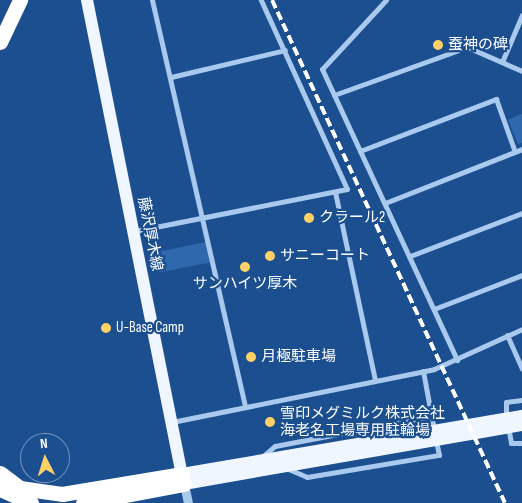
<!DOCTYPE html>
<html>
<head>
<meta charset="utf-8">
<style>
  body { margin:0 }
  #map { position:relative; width:522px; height:503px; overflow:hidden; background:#1b4f8f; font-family:"Sofia Sans Condensed","Noto Sans JP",sans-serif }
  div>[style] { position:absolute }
  .green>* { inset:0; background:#2e69ad }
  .minor>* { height:5px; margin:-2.5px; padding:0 2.5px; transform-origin:2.5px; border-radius:2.5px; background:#a9c9ee }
  .tertiary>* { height:9px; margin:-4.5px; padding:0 4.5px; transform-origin:4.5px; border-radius:4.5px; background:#a9c9ee }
  .primary>* { height:12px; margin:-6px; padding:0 6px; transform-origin:6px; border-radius:6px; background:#f0f6ff }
  .motorway>* { height:15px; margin:-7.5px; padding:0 7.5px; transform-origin:7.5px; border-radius:7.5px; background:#fff }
  .rail>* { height:4px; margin-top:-2px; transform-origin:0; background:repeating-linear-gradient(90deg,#fff 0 9px,transparent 0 13px) }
  .dots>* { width:14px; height:14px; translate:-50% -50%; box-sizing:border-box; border:2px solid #1b4f8f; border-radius:50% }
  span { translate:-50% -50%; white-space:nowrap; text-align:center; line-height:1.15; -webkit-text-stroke:4.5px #1b4f8f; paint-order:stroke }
  .poi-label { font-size:15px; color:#fff }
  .left { translate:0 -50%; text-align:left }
  .street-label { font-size:15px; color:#fff }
  .north { position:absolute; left:20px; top:433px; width:50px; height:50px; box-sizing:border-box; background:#1b4f8f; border:1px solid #7695bc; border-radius:50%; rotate:355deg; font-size:14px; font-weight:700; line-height:20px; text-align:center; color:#fff }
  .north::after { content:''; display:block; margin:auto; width:18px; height:22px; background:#ffd166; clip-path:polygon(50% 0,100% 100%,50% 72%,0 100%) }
</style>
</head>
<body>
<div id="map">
  <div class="green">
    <i style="clip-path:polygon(522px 114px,522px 143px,518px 144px,508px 120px)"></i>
    <i style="clip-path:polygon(205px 242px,212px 262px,157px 273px,153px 253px)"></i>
  </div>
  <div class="minor">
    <i style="left:152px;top:0;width:417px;rotate:77.1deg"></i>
    <i style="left:386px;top:0;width:94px;rotate:132.8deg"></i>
    <i style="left:322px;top:69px;width:321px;rotate:65.1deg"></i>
    <i style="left:502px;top:62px;width:51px;rotate:-66.9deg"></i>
    <i style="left:171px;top:77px;width:117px;rotate:-13.3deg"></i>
    <i style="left:334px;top:95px;width:141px;rotate:-19.8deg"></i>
    <i style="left:467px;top:47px;width:60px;rotate:23.6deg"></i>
    <i style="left:360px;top:151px;width:146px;rotate:-20.9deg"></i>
    <i style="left:496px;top:99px;width:56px;rotate:70.3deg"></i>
    <i style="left:335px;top:192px;width:192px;rotate:78deg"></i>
    <i style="left:385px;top:203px;width:147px;rotate:-21.5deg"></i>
    <i style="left:135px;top:231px;width:216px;rotate:-11.2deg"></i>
    <i style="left:347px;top:189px;width:208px;rotate:-114.5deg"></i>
    <i style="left:410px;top:256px;width:120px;rotate:-21deg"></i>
    <i style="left:434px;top:309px;width:94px;rotate:-21.1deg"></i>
    <i style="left:507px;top:335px;width:37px;rotate:66deg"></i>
    <i style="left:423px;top:371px;width:60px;rotate:79.4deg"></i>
    <i style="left:506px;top:419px;width:17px;rotate:-90deg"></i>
    <i style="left:506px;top:402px;width:16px;rotate:-7deg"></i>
    <i style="left:172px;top:422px;width:267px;rotate:-11.4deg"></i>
    <i style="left:434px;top:369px;width:97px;rotate:-24.4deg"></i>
    <i style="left:508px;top:427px;width:16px;rotate:79deg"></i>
    <i style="left:511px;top:443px;width:11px"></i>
    <i style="left:261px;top:458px;width:18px;rotate:-41deg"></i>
    <i style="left:275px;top:446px;width:159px;rotate:-10.9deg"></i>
    <i style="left:286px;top:468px;width:23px;rotate:23deg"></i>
    <i style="left:307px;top:477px;width:134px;rotate:-9.5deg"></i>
    <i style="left:439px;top:455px;width:14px;rotate:-102deg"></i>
  </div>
  <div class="tertiary">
    <i style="left:184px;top:484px;width:19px;rotate:78deg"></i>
  </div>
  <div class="primary">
    <i style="left:87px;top:0;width:494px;rotate:78.7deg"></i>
    <i style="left:184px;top:484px;width:343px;rotate:-9.9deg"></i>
    <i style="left:182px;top:474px;width:345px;rotate:-9.7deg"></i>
  </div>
  <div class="motorway">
    <i style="left:0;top:42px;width:47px;rotate:-64.5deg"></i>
    <i style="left:0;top:473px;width:25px;rotate:37deg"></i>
    <i style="left:20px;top:488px;width:42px;rotate:8.1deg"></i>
    <i style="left:62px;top:494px;width:122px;rotate:-9.5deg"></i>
    <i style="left:0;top:489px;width:34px;rotate:24deg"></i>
    <i style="left:83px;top:503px;width:103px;rotate:-10.7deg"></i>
  </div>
  <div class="rail">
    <i style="left:272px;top:0;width:554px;rotate:65.15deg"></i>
  </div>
  <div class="dots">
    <i style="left:438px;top:45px;background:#ffd166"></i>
    <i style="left:309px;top:218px;background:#ffd166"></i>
    <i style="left:270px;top:256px;background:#ffd166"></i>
    <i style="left:245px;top:267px;background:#ffd166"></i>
    <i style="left:106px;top:328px;background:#ffd166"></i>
    <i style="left:251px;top:357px;background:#ffd166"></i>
    <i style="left:270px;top:422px;background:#ffd166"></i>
  </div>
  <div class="poi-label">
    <span class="left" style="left:448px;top:45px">蚕神の碑</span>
    <span class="left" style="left:319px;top:218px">クラール2</span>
    <span class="left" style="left:280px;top:256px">サニーコート</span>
    <span style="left:245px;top:284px">サンハイツ厚木</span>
    <span class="left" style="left:116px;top:328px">U-Base Camp</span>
    <span class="left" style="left:261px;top:357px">月極駐車場</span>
    <span class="left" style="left:280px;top:422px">雪印メグミルク株式会社<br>海老名工場専用駐輪場</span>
  </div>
  <div class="street-label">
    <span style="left:150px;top:234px;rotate:79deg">藤沢厚木線</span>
  </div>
  <div class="north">N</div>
</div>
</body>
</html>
